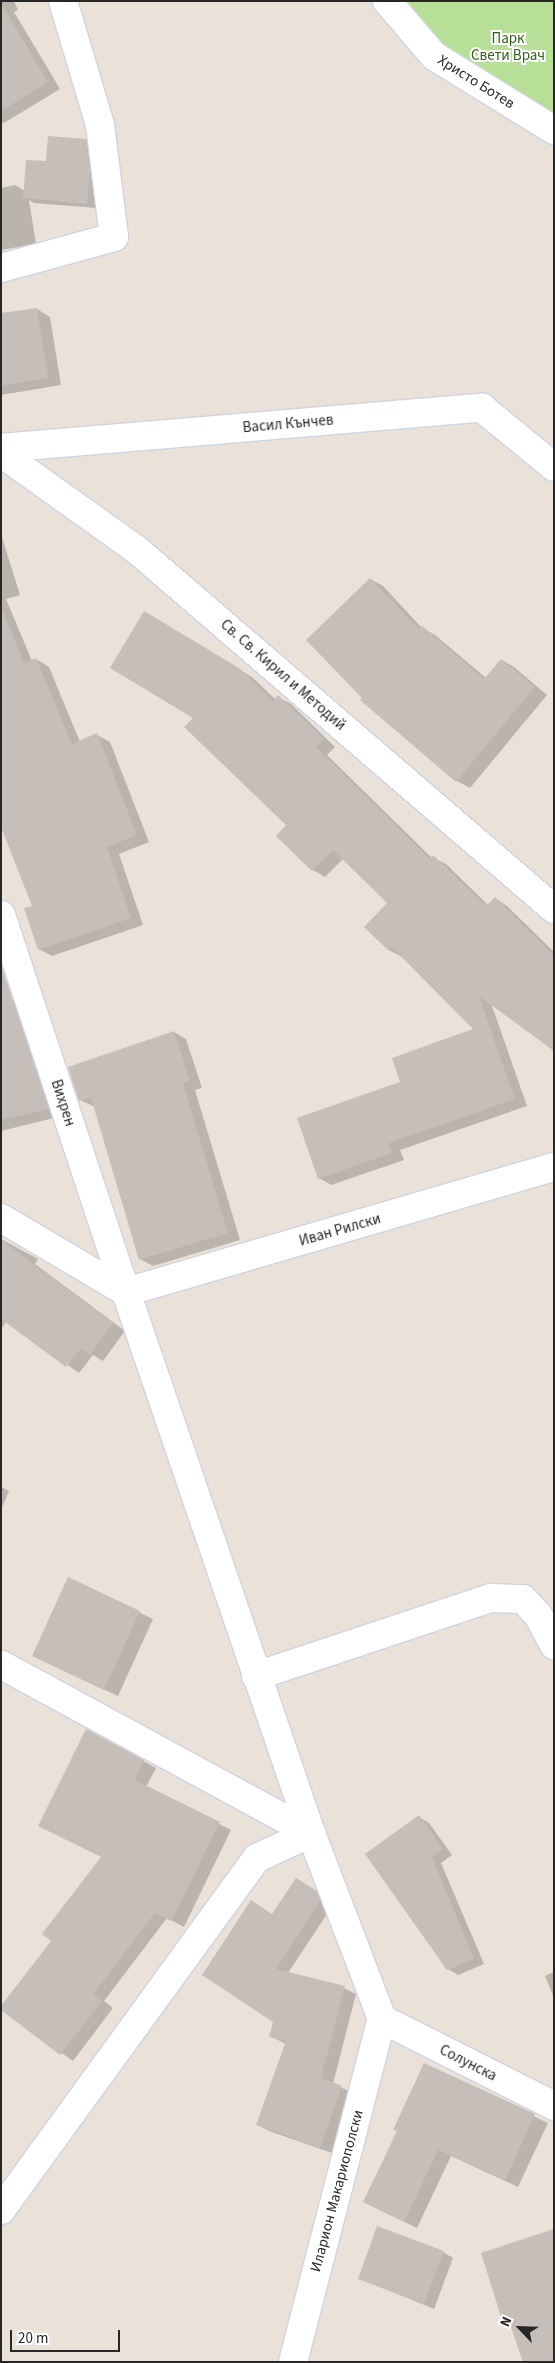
<!DOCTYPE html>
<html>
<head>
<meta charset="utf-8">
<style>
  body { margin:0 }
  #map { position:relative; width:555px; height:2363px; overflow:hidden; background:#eae1d9; font-family:"Source Sans 3",sans-serif }
  div>[style] { position:absolute }
  .green>* { inset:0; background:#b8df97 }
  .shadow>* { inset:0; background:#0003 }
  .building>* { inset:0; background:#c5beb9 }
  .roads { filter:drop-shadow(1px 0 #cfd4e0) drop-shadow(-1px 0 #cfd4e0) drop-shadow(0 1px #cfd4e0) drop-shadow(0 -1px #cfd4e0) }
  .minor>* { height:28px; margin:-14px; padding:0 14px; transform-origin:14px; border-radius:14px; background:#fff }
  span { translate:-50% -50%; white-space:nowrap; text-align:center; line-height:1.15; -webkit-text-stroke:4px #fff; paint-order:stroke }
  .park-label { font-size:15px; color:#32601c }
  .street-label { font-size:15px; color:#272727 }
  .frame { position:absolute; inset:0; border:2px solid #272727; pointer-events:none }
  .north { position:absolute; left:495px; top:2303px; width:50px; height:50px; -webkit-text-stroke:4px #fff; paint-order:stroke; rotate:294deg; font-size:14px; font-weight:700; line-height:20px; text-align:center; color:#272727 }
  .north::after { content:''; display:block; margin:auto; width:18px; height:22px; background:#272727; clip-path:polygon(50% 0,100% 100%,50% 72%,0 100%) }
  .scale { position:absolute; left:10px; top:2330px; width:110px; height:22px; box-sizing:border-box; border:2px solid #272727; border-top:0; padding-left:6px; font-size:15px; line-height:18px; white-space:nowrap; color:#272727; -webkit-text-stroke:4px #fff; paint-order:stroke }
</style>
</head>
<body>
<div id="map">
  <div class="green">
    <i style="clip-path:polygon(397px 1px,554px 1px,554px 130px,450px 62px)"></i>
  </div>
  <div class="shadow">
    <i style="clip-path:polygon(1px 1px,14px 1px,18px 10px,14px 12px,60px 89px,4px 123px,1px 122px)"></i>
    <i style="clip-path:polygon(86px 140px,96px 146px,97px 208px,34px 203px,29px 200px,36px 244px,1px 250px,1px 188px,15px 185px,25px 191px,47px 163px)"></i>
    <i style="clip-path:polygon(37px 309px,50px 317px,61px 385px,1px 395px,1px 315px)"></i>
    <i style="clip-path:polygon(1px 534px,20px 595px,6px 599px,32px 661px,36px 659px,49px 667px,80px 742px,97px 735px,110px 742px,149px 842px,119px 854px,143px 925px,52px 956px,39px 949px,33px 906px,1px 823px)"></i>
    <i style="clip-path:polygon(370px 579px,383px 586px,422px 628px,435px 635px,486px 678px,502px 660px,514px 667px,547px 695px,470px 788px,457px 781px,361px 700px,363px 698px)"></i>
    <i style="clip-path:polygon(145px 613px,252px 677px,276px 700px,278px 697px,291px 704px,335px 747px,327px 755px,432px 858px,446px 864px,488px 905px,495px 898px,507px 906px,554px 952px,554px 1049px,491px 1003px,527px 1106px,400px 1150px,404px 1160px,331px 1185px,319px 1178px,401px 1083px,475px 1030px,402px 957px,389px 950px,389px 903px,344px 858px,325px 877px,313px 870px,278px 836px,288px 825px,195px 717px)"></i>
    <i style="clip-path:polygon(12px 1000px,26px 1008px,62px 1116px,1px 1131px,1px 1003px)"></i>
    <i style="clip-path:polygon(174px 1032px,186px 1039px,202px 1088px,195px 1090px,240px 1240px,153px 1266px,140px 1259px,95px 1107px,80px 1100px)"></i>
    <i style="clip-path:polygon(1px 1239px,38px 1259px,35px 1264px,125px 1331px,103px 1361px,93px 1355px,79px 1373px,6px 1321px,3px 1327px,1px 1326px)"></i>
    <i style="clip-path:polygon(1px 1487px,9px 1491px,1px 1510px)"></i>
    <i style="clip-path:polygon(68px 1579px,153px 1619px,118px 1696px,33px 1656px)"></i>
    <i style="clip-path:polygon(86px 1730px,156px 1768px,146px 1787px,231px 1830px,184px 1927px,167px 1918px,104px 2001px,113px 2008px,73px 2061px,1px 2009px,52px 1941px,102px 1857px)"></i>
    <i style="clip-path:polygon(419px 1817px,429px 1823px,452px 1855px,441px 1863px,484px 1964px,458px 1975px,448px 1969px)"></i>
    <i style="clip-path:polygon(308px 1886px,328px 1899px,331px 1908px,288px 1973px,344px 1988px,356px 1994px,333px 2084px,353px 2093px,332px 2153px,269px 2131px,258px 2125px,286px 2044px,270px 2036px,274px 2022px,273px 1915px)"></i>
    <i style="clip-path:polygon(554px 1972px,554px 1998px,545px 1976px)"></i>
    <i style="clip-path:polygon(425px 2065px,548px 2123px,518px 2187px,451px 2156px,417px 2228px,378px 2209px,398px 2131px)"></i>
    <i style="clip-path:polygon(443px 2252px,453px 2258px,434px 2309px,359px 2278px)"></i>
  </div>
  <div class="building">
    <i style="clip-path:polygon(1px 3px,48px 82px,1px 111px)"></i>
    <i style="clip-path:polygon(48px 136px,86px 139px,90px 171px,87px 204px,23px 198px,26px 160px,46px 161px)"></i>
    <i style="clip-path:polygon(37px 308px,48px 378px,1px 386px,1px 313px)"></i>
    <i style="clip-path:polygon(370px 578px,419px 629px,422px 626px,484px 679px,501px 659px,535px 687px,456px 782px,360px 700px,362px 698px,306px 640px)"></i>
    <i style="clip-path:polygon(2px 609px,24px 663px,36px 658px,72px 744px,97px 733px,137px 835px,107px 847px,131px 918px,38px 950px,24px 908px,32px 906px,1px 827px)"></i>
    <i style="clip-path:polygon(144px 611px,239px 668px,273px 701px,278px 695px,324px 739px,316px 747px,430px 859px,433px 855px,486px 906px,495px 897px,554px 956px,554px 1051px,479px 996px,515px 1099px,389px 1143px,392px 1153px,318px 1179px,297px 1118px,400px 1082px,392px 1058px,473px 1029px,392px 947px,389px 951px,364px 927px,387px 903px,333px 850px,312px 871px,276px 836px,286px 825px,184px 727px,193px 718px,110px 668px)"></i>
    <i style="clip-path:polygon(1px 965px,49px 1109px,1px 1120px)"></i>
    <i style="clip-path:polygon(174px 1031px,190px 1081px,183px 1083px,228px 1233px,139px 1260px,91px 1098px,79px 1101px,68px 1067px)"></i>
    <i style="clip-path:polygon(1px 1240px,113px 1323px,90px 1355px,81px 1348px,66px 1367px,1px 1319px)"></i>
    <i style="clip-path:polygon(68px 1577px,140px 1611px,104px 1690px,32px 1656px)"></i>
    <i style="clip-path:polygon(86px 1729px,144px 1760px,135px 1780px,220px 1822px,171px 1921px,155px 1913px,93px 1994px,102px 2001px,60px 2055px,1px 2010px,1px 2006px,51px 1941px,42px 1934px,101px 1857px,38px 1826px)"></i>
    <i style="clip-path:polygon(419px 1815px,443px 1849px,432px 1857px,474px 1959px,447px 1970px,365px 1854px)"></i>
    <i style="clip-path:polygon(296px 1878px,317px 1891px,320px 1901px,276px 1969px,345px 1986px,321px 2078px,342px 2086px,320px 2148px,256px 2125px,286px 2041px,269px 2037px,273px 2022px,202px 1975px,251px 1900px,272px 1914px)"></i>
    <i style="clip-path:polygon(424px 2063px,535px 2114px,505px 2180px,438px 2150px,404px 2222px,363px 2202px,397px 2131px,393px 2130px)"></i>
    <i style="clip-path:polygon(377px 2226px,444px 2251px,424px 2304px,358px 2279px)"></i>
    <i style="clip-path:polygon(554px 2229px,554px 2362px,523px 2362px,509px 2321px,503px 2323px,481px 2253px)"></i>
  </div>
  <div class="roads">
    <div class="minor">
      <i style="left:387px;top:1px;width:72px;rotate:49.5deg"></i>
      <i style="left:434px;top:56px;width:141px;rotate:31.7deg"></i>
      <i style="left:1px;top:268px;width:117px;rotate:-15.3deg"></i>
      <i style="left:114px;top:237px;width:113px;rotate:-97.1deg"></i>
      <i style="left:100px;top:125px;width:129px;rotate:-106.6deg"></i>
      <i style="left:1px;top:448px;width:483px;rotate:-4.8deg"></i>
      <i style="left:482px;top:408px;width:93px;rotate:39.3deg"></i>
      <i style="left:1px;top:453px;width:167px;rotate:35.5deg"></i>
      <i style="left:137px;top:550px;width:550px;rotate:40.73deg"></i>
      <i style="left:1px;top:915px;width:397px;rotate:71.7deg"></i>
      <i style="left:126px;top:1292px;width:572px;rotate:71.12deg"></i>
      <i style="left:311px;top:1833px;width:353px;rotate:-151.5deg"></i>
      <i style="left:1px;top:1218px;width:145px;rotate:30.6deg"></i>
      <i style="left:126px;top:1292px;width:446px;rotate:-16.3deg"></i>
      <i style="left:256px;top:1676px;width:248px;rotate:-18.4deg"></i>
      <i style="left:491px;top:1598px;width:32px;rotate:2deg"></i>
      <i style="left:523px;top:1599px;width:22px;rotate:47deg"></i>
      <i style="left:538px;top:1615px;width:34px;rotate:62deg"></i>
      <i style="left:382px;top:2019px;width:193px;rotate:26.8deg"></i>
      <i style="left:1px;top:2210px;width:435px;rotate:-54deg"></i>
      <i style="left:257px;top:1858px;width:60px;rotate:-24.8deg"></i>
      <i style="left:311px;top:1833px;width:199px;rotate:69.1deg"></i>
      <i style="left:293px;top:2362px;width:354px;rotate:-75.5deg"></i>
    </div>
  </div>
  <div class="park-label">
    <span style="left:508px;top:47px">Парк<br>Свети Врач</span>
  </div>
  <div class="street-label">
    <span style="left:476px;top:82px;rotate:32deg">Христо Ботев</span>
    <span style="left:288px;top:424px;rotate:-5deg">Васил Кънчев</span>
    <span style="left:283px;top:675px;rotate:41deg">Св. Св. Кирил и Методий</span>
    <span style="left:63px;top:1103px;rotate:72deg">Вихрен</span>
    <span style="left:340px;top:1230px;rotate:-16deg">Иван Рилски</span>
    <span style="left:468px;top:2063px;rotate:27deg">Солунска</span>
    <span style="left:337px;top:2191px;rotate:-75deg">Иларион Макариополски</span>
  </div>
  <div class="frame"></div>
  <div class="north">N</div>
  <div class="scale">20 m</div>
</div>
</body>
</html>
